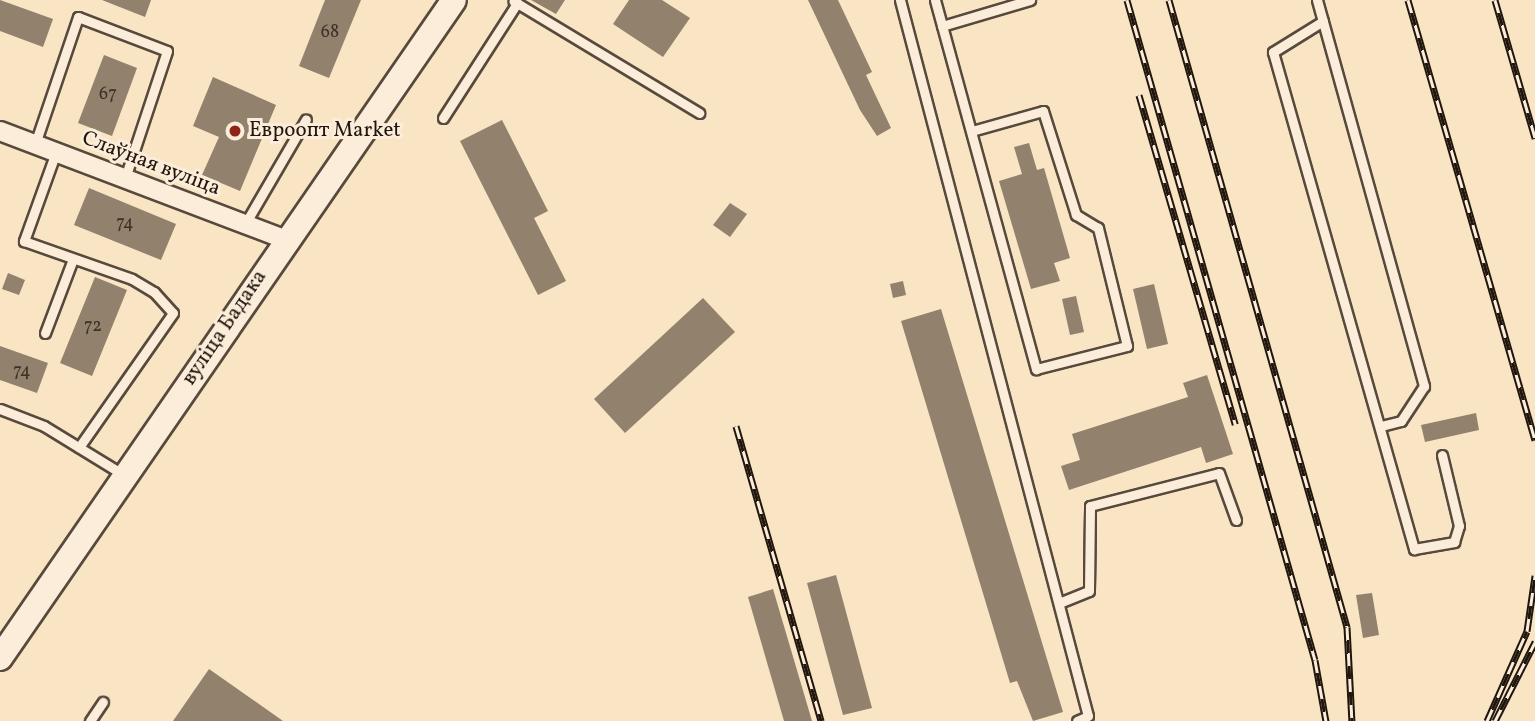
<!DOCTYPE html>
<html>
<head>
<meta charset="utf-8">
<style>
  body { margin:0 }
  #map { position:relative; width:1535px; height:721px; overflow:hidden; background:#f9e4c4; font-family:Vollkorn,serif }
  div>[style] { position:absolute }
  .building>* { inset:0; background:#91816d }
  .roads { filter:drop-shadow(2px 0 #574a3c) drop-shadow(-2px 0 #574a3c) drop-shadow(0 2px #574a3c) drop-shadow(0 -2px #574a3c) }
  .service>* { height:9px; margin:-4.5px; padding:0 4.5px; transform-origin:4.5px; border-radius:4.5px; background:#fbedd9 }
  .minor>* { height:18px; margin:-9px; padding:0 9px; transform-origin:9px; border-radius:9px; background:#fbedd9 }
  .secondary>* { height:24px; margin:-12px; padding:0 12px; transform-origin:12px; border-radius:12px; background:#fbedd9 }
  .rail>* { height:7px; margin-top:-3.5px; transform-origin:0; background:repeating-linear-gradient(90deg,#fbedd9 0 13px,#21160e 0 26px); box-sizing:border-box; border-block:2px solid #21160e }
  .dots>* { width:19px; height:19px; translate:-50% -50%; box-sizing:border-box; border:4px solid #fbedd9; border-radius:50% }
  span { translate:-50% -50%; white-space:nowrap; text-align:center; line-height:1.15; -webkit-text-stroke:6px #fbedd9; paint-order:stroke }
  .number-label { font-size:18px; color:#3d3126 }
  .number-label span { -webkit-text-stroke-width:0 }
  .poi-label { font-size:21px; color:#21160e }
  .left { translate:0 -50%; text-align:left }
  .street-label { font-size:21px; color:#21160e }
</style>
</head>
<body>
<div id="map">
  <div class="building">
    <i style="clip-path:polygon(0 0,53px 19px,43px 47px,0 31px)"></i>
    <i style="clip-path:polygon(102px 0,151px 0,145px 17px)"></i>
    <i style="clip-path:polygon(325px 0,361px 0,329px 78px,299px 66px)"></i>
    <i style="clip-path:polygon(531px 0,565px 0,556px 14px)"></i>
    <i style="clip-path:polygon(629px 0,662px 0,690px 18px,663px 57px,613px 24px)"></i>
    <i style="clip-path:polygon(808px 0,838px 0,872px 72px,866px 75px,891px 128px,877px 136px,860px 110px)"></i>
    <i style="clip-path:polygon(104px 55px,137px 68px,112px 136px,78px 123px)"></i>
    <i style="clip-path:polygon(213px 77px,276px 105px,240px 191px,202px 175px,219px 137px,193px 126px)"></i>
    <i style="clip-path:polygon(502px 120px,548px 211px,534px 218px,566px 281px,538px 295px,460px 141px)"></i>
    <i style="clip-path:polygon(1029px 143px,1037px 170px,1044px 168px,1070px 258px,1054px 263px,1060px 281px,1031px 289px,999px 181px,1022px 174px,1014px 147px)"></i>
    <i style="clip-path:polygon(89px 188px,176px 224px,161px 260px,74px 225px)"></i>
    <i style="clip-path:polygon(730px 203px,747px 214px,730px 237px,713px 225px)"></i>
    <i style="clip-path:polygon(8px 273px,25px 280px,19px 295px,2px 289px)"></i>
    <i style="clip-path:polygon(95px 277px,127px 290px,92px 376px,60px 363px)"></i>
    <i style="clip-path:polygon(903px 281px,906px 295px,893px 298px,890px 284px)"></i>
    <i style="clip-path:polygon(1154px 284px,1168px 344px,1147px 349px,1133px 289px)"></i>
    <i style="clip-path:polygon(1076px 296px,1084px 332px,1070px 335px,1062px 299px)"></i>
    <i style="clip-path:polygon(703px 298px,735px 332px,625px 433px,594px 399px)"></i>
    <i style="clip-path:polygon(941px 309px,1063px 712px,1033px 721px,1017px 681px,1010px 683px,901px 321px)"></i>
    <i style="clip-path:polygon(0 346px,48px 363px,37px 393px,0 380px)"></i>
    <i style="clip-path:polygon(1207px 375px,1233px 454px,1206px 463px,1201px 447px,1069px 490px,1061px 466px,1080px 460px,1072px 434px,1188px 397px,1183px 383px)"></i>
    <i style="clip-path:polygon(1476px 413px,1479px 430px,1425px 442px,1421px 425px)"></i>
    <i style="clip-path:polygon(836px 575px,872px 708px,843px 715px,807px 583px)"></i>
    <i style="clip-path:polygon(773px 589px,812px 721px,784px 721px,748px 597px)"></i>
    <i style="clip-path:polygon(1372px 593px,1379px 635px,1363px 638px,1356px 595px)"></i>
    <i style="clip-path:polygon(209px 669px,283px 721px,173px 721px)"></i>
  </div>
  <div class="roads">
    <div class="service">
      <i style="left:900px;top:0;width:740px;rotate:75.29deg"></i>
      <i style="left:1088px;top:716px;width:12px;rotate:156deg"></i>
      <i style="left:935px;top:0;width:383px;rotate:74.7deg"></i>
      <i style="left:1036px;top:369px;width:94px;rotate:-14.2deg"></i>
      <i style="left:1127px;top:346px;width:122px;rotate:-103.8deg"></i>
      <i style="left:1098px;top:228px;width:26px;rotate:-149deg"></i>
      <i style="left:1076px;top:215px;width:109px;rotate:-107.6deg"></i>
      <i style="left:1043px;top:111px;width:74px;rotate:164.3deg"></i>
      <i style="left:1317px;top:0;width:401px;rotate:74.5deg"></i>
      <i style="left:1424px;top:386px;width:42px;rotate:123.3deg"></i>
      <i style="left:1401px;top:421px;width:21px;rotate:166deg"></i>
      <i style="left:517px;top:3px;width:213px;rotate:31.1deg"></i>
      <i style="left:1323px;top:21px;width:59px;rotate:148.2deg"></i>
      <i style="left:1273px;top:52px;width:517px;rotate:74.16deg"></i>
      <i style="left:1414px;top:549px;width:41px;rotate:-9.9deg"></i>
      <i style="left:1454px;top:542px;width:17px;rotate:-73deg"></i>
      <i style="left:1459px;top:526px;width:73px;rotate:-103.5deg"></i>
      <i style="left:942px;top:26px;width:92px;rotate:-16.5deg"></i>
      <i style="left:443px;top:118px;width:137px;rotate:-57.2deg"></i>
      <i style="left:517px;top:3px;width:4px;rotate:-153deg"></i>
      <i style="left:35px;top:144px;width:134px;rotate:-71.3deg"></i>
      <i style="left:78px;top:17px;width:95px;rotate:20.9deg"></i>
      <i style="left:167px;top:51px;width:134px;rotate:108.3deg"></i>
      <i style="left:56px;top:152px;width:95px;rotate:109.8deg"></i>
      <i style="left:24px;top:241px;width:114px;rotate:19.4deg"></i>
      <i style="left:132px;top:279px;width:26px;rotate:31deg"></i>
      <i style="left:154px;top:292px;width:28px;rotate:48deg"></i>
      <i style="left:173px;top:313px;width:164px;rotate:125deg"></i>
      <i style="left:245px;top:224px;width:121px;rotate:-59.8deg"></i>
      <i style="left:45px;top:333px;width:79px;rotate:-69.3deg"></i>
      <i style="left:0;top:409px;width:47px;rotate:21.1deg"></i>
      <i style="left:44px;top:426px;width:94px;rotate:31.5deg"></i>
      <i style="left:1059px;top:603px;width:32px;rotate:-22deg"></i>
      <i style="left:1089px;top:591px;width:85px;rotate:-89.3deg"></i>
      <i style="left:1090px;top:506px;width:133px;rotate:-14.3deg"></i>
      <i style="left:1219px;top:473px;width:50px;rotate:70.1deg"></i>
      <i style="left:90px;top:721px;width:23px;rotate:-56deg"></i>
    </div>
    <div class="minor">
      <i style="left:0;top:131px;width:305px;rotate:20.8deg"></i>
    </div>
    <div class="secondary">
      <i style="left:0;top:658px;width:799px;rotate:-55.4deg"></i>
    </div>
  </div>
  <div class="rail">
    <i style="left:1127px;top:0;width:686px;rotate:74.1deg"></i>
    <i style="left:1315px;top:660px;width:62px;rotate:79.8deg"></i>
    <i style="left:1169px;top:0;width:652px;rotate:74.15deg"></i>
    <i style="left:1347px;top:627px;width:94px;rotate:87deg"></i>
    <i style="left:1408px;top:0;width:458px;rotate:73.9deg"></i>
    <i style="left:1495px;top:0;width:144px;rotate:73.8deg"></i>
    <i style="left:1139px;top:95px;width:343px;rotate:73.7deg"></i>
    <i style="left:736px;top:426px;width:307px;rotate:73.9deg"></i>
    <i style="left:1487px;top:721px;width:98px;rotate:-66deg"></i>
    <i style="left:1527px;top:631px;width:56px;rotate:-81.7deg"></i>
    <i style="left:1495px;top:721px;width:89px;rotate:-63.1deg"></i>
  </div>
  <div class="dots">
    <i style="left:235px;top:131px;background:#8f2418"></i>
  </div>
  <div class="number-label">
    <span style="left:330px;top:33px">68</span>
    <span style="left:108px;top:95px">67</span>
    <span style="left:125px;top:224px">74</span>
    <span style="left:93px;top:327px">72</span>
    <span style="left:22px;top:372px">74</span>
  </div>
  <div class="poi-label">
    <span class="left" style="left:249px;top:131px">Евроопт Market</span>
  </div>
  <div class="street-label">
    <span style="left:151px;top:164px;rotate:21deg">Слаўная вуліца</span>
    <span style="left:225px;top:328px;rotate:-56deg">вуліца Бадака</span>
  </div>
</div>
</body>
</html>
